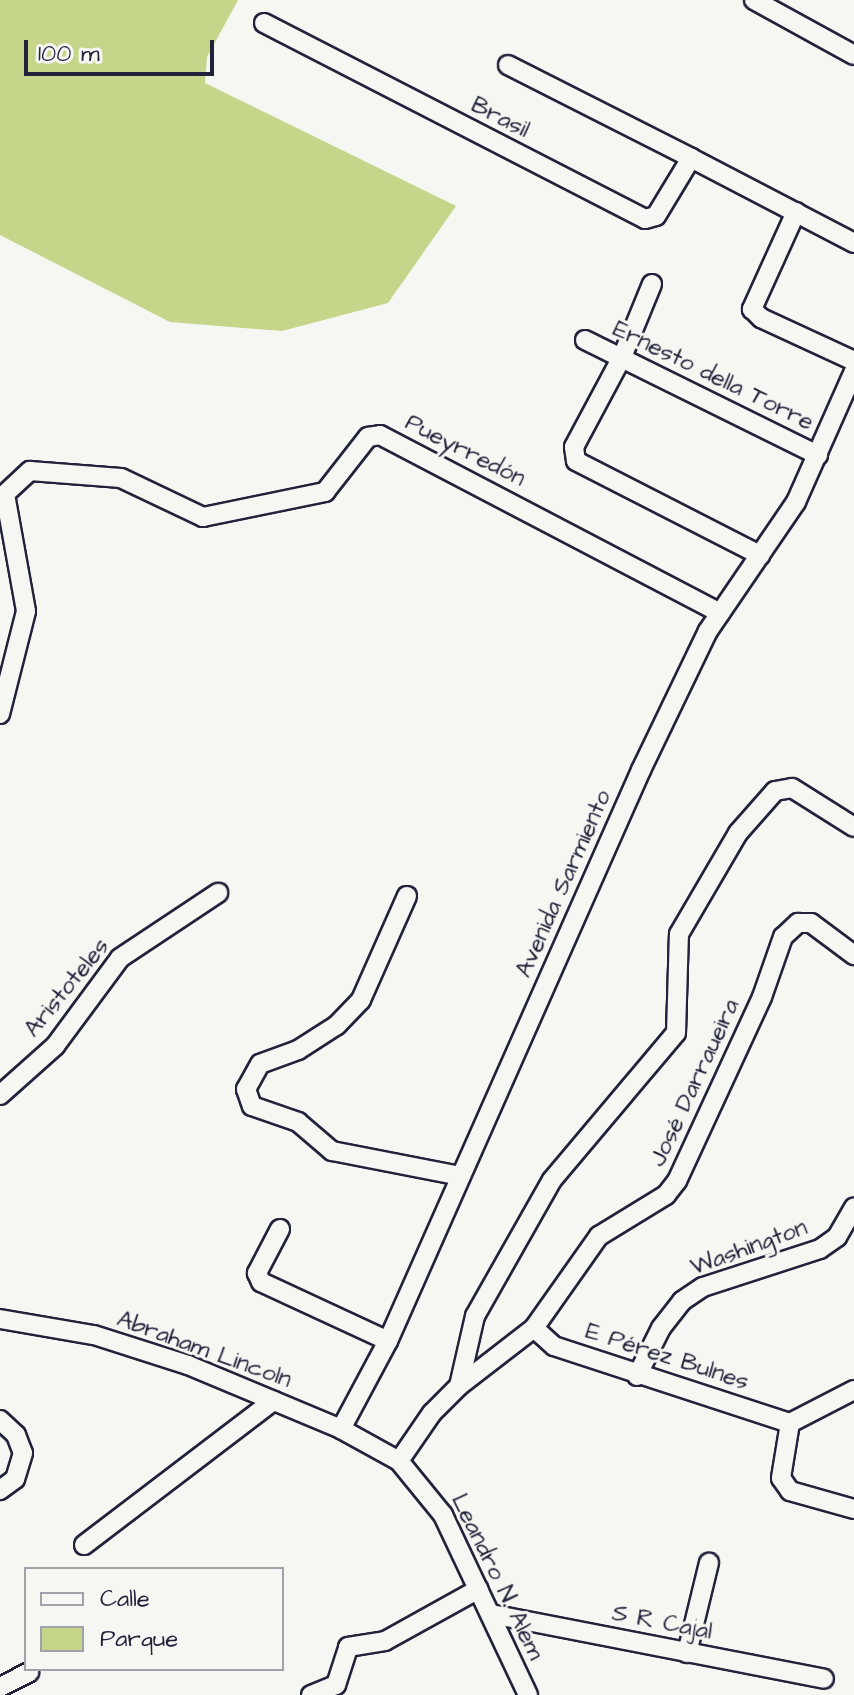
<!DOCTYPE html>
<html>
<head>
<meta charset="utf-8">
<style>
  body { margin:0 }
  #map { position:relative; width:854px; height:1695px; overflow:hidden; background:#f6f6f2; font-family:"Architects Daughter",sans-serif }
  div>[style] { position:absolute }
  .green>* { inset:0; background:#c5d589 }
  .roads { filter:drop-shadow(2px 0 #22223b) drop-shadow(-2px 0 #22223b) drop-shadow(0 2px #22223b) drop-shadow(0 -2px #22223b) }
  .minor>* { height:18px; margin:-9px; padding:0 9px; transform-origin:9px; border-radius:9px; background:#f6f6f2 }
  span { translate:-50% -50%; white-space:nowrap; text-align:center; line-height:1.15; -webkit-text-stroke:6px #f6f6f2; paint-order:stroke }
  .street-label { font-size:24px; color:#22223b }
  .legend { position:absolute; left:24px; top:1567px; width:260px; height:104px; box-sizing:border-box; background:#f6f6f2; border:2px solid #a1a1a9; margin:0; padding:10px 14px; list-style:none; font-size:24px; color:#22223b }
  .legend li { display:flex; align-items:center; gap:16px; height:40px }
  .legend b { width:40px; border:2px solid #a1a1a9 }
  .scale { position:absolute; left:24px; top:40px; width:190px; height:36px; box-sizing:border-box; border:4px solid #22223b; border-top:0; padding-left:10px; font-size:24px; line-height:28px; white-space:nowrap; color:#22223b; -webkit-text-stroke:6px #f6f6f2; paint-order:stroke }
</style>
</head>
<body>
<div id="map">
  <div class="green">
    <i style="clip-path:polygon(0 0,238px 0,207px 57px,205px 83px,456px 206px,388px 303px,282px 331px,170px 322px,0 235px)"></i>
  </div>
  <div class="roads">
    <div class="minor">
      <i style="left:754px;top:0;width:114px;rotate:28.8deg"></i>
      <i style="left:264px;top:23px;width:428px;rotate:27.2deg"></i>
      <i style="left:645px;top:219px;width:11px;rotate:-15deg"></i>
      <i style="left:656px;top:216px;width:68px;rotate:-58.9deg"></i>
      <i style="left:691px;top:158px;width:184px;rotate:27.5deg"></i>
      <i style="left:508px;top:65px;width:205px;rotate:26.9deg"></i>
      <i style="left:796px;top:212px;width:107px;rotate:114.4deg"></i>
      <i style="left:752px;top:309px;width:13px;rotate:45deg"></i>
      <i style="left:761px;top:318px;width:102px;rotate:24.8deg"></i>
      <i style="left:652px;top:284px;width:79px;rotate:112.3deg"></i>
      <i style="left:622px;top:357px;width:102px;rotate:118.1deg"></i>
      <i style="left:574px;top:447px;width:14px;rotate:82deg"></i>
      <i style="left:576px;top:461px;width:207px;rotate:27.1deg"></i>
      <i style="left:585px;top:340px;width:260px;rotate:26.3deg"></i>
      <i style="left:0;top:714px;width:106px;rotate:-75.8deg"></i>
      <i style="left:26px;top:611px;width:119px;rotate:-100.2deg"></i>
      <i style="left:5px;top:494px;width:34px;rotate:-43deg"></i>
      <i style="left:30px;top:471px;width:91px;rotate:4.4deg"></i>
      <i style="left:121px;top:478px;width:91px;rotate:25.4deg"></i>
      <i style="left:203px;top:517px;width:125px;rotate:-11.6deg"></i>
      <i style="left:325px;top:492px;width:70px;rotate:-52deg"></i>
      <i style="left:368px;top:437px;width:12px;rotate:-9deg"></i>
      <i style="left:380px;top:435px;width:384px;rotate:27.6deg"></i>
      <i style="left:407px;top:896px;width:114px;rotate:113.9deg"></i>
      <i style="left:361px;top:1000px;width:35px;rotate:134deg"></i>
      <i style="left:337px;top:1025px;width:46px;rotate:147.3deg"></i>
      <i style="left:298px;top:1050px;width:40px;rotate:159.8deg"></i>
      <i style="left:260px;top:1064px;width:29px;rotate:119deg"></i>
      <i style="left:246px;top:1089px;width:18px;rotate:71deg"></i>
      <i style="left:252px;top:1106px;width:49px;rotate:19.2deg"></i>
      <i style="left:298px;top:1122px;width:45px;rotate:40.5deg"></i>
      <i style="left:332px;top:1151px;width:131px;rotate:11deg"></i>
      <i style="left:0;top:1095px;width:74px;rotate:-41.7deg"></i>
      <i style="left:55px;top:1046px;width:109px;rotate:-53.5deg"></i>
      <i style="left:120px;top:958px;width:118px;rotate:-33.6deg"></i>
      <i style="left:280px;top:1229px;width:50px;rotate:117.6deg"></i>
      <i style="left:257px;top:1273px;width:10px;rotate:66deg"></i>
      <i style="left:261px;top:1282px;width:140px;rotate:24.9deg"></i>
      <i style="left:0;top:1319px;width:95px;rotate:9.7deg"></i>
      <i style="left:94px;top:1335px;width:99px;rotate:17.7deg"></i>
      <i style="left:188px;top:1365px;width:166px;rotate:22.7deg"></i>
      <i style="left:341px;top:1429px;width:66px;rotate:28.9deg"></i>
      <i style="left:399px;top:1461px;width:70px;rotate:50.8deg"></i>
      <i style="left:443px;top:1515px;width:199px;rotate:64.7deg"></i>
      <i style="left:534px;top:1328px;width:113px;rotate:-54.8deg"></i>
      <i style="left:599px;top:1236px;width:79px;rotate:-31.5deg"></i>
      <i style="left:666px;top:1195px;width:18px;rotate:-52deg"></i>
      <i style="left:677px;top:1181px;width:203px;rotate:-65.2deg"></i>
      <i style="left:762px;top:997px;width:64px;rotate:-70.7deg"></i>
      <i style="left:783px;top:937px;width:21px;rotate:-43deg"></i>
      <i style="left:798px;top:923px;width:13px"></i>
      <i style="left:811px;top:923px;width:54px;rotate:36.7deg"></i>
      <i style="left:637px;top:1376px;width:54px;rotate:-63.4deg"></i>
      <i style="left:661px;top:1328px;width:34px;rotate:-52deg"></i>
      <i style="left:682px;top:1301px;width:25px;rotate:-34deg"></i>
      <i style="left:703px;top:1287px;width:123px;rotate:-18deg"></i>
      <i style="left:820px;top:1249px;width:21px;rotate:-35deg"></i>
      <i style="left:837px;top:1237px;width:34px;rotate:-60deg"></i>
      <i style="left:459px;top:1386px;width:72px;rotate:-77.1deg"></i>
      <i style="left:475px;top:1316px;width:156px;rotate:-60.5deg"></i>
      <i style="left:552px;top:1180px;width:192px;rotate:-49.9deg"></i>
      <i style="left:676px;top:1033px;width:99px;rotate:-88.3deg"></i>
      <i style="left:679px;top:934px;width:117px;rotate:-59.7deg"></i>
      <i style="left:738px;top:833px;width:56px;rotate:-48.6deg"></i>
      <i style="left:775px;top:791px;width:17px;rotate:-10deg"></i>
      <i style="left:792px;top:788px;width:73px;rotate:32.2deg"></i>
      <i style="left:0;top:1420px;width:22px;rotate:43deg"></i>
      <i style="left:16px;top:1435px;width:19px;rotate:69deg"></i>
      <i style="left:23px;top:1453px;width:27px;rotate:107deg"></i>
      <i style="left:15px;top:1479px;width:19px;rotate:144deg"></i>
      <i style="left:790px;top:1423px;width:56px;rotate:99.3deg"></i>
      <i style="left:781px;top:1478px;width:16px;rotate:55deg"></i>
      <i style="left:790px;top:1491px;width:66px;rotate:15.7deg"></i>
      <i style="left:790px;top:1423px;width:72px;rotate:-27.3deg"></i>
      <i style="left:341px;top:1429px;width:100px;rotate:-61.9deg"></i>
      <i style="left:388px;top:1341px;width:625px;rotate:-66.1deg"></i>
      <i style="left:641px;top:770px;width:154px;rotate:-64.3deg"></i>
      <i style="left:708px;top:631px;width:156px;rotate:-55.7deg"></i>
      <i style="left:796px;top:502px;width:143px;rotate:-66.1deg"></i>
      <i style="left:399px;top:1461px;width:58px;rotate:-55.5deg"></i>
      <i style="left:432px;top:1413px;width:38px;rotate:-45deg"></i>
      <i style="left:459px;top:1386px;width:95px;rotate:-37.7deg"></i>
      <i style="left:534px;top:1328px;width:27px;rotate:42deg"></i>
      <i style="left:554px;top:1346px;width:248px;rotate:18.1deg"></i>
      <i style="left:84px;top:1545px;width:238px;rotate:-37.3deg"></i>
      <i style="left:491px;top:1614px;width:339px;rotate:11deg"></i>
      <i style="left:687px;top:1653px;width:93px;rotate:-76.3deg"></i>
      <i style="left:0;top:1687px;width:33px;rotate:-27deg"></i>
      <i style="left:311px;top:1695px;width:27px;rotate:-22deg"></i>
      <i style="left:336px;top:1685px;width:40px;rotate:-72deg"></i>
      <i style="left:348px;top:1647px;width:37px;rotate:-9deg"></i>
      <i style="left:385px;top:1641px;width:107px;rotate:-29deg"></i>
    </div>
  </div>
  <div class="street-label">
    <span style="left:500px;top:118px;rotate:27deg">Brasil</span>
    <span style="left:713px;top:376px;rotate:26deg">Ernesto della Torre</span>
    <span style="left:465px;top:451px;rotate:27deg">Pueyrredón</span>
    <span style="left:564px;top:884px;rotate:-66deg">Avenida Sarmiento</span>
    <span style="left:67px;top:988px;rotate:-51deg">Aristoteles</span>
    <span style="left:695px;top:1083px;rotate:-65deg">José Darraueira</span>
    <span style="left:749px;top:1248px;rotate:-20deg">Washington</span>
    <span style="left:204px;top:1350px;rotate:20deg">Abraham Lincoln</span>
    <span style="left:667px;top:1357px;rotate:18deg">E Pérez Bulnes</span>
    <span style="left:497px;top:1577px;rotate:64deg">Leandro N. Alem</span>
    <span style="left:662px;top:1623px;rotate:11deg">S R Cajal</span>
  </div>
  <ul class="legend">
  <li><b style="height:10px;background:#f6f6f2"></b>Calle</li>
  <li><b style="height:22px;background:#c5d589"></b>Parque</li>
  </ul>
  <div class="scale">100 m</div>
</div>
</body>
</html>
